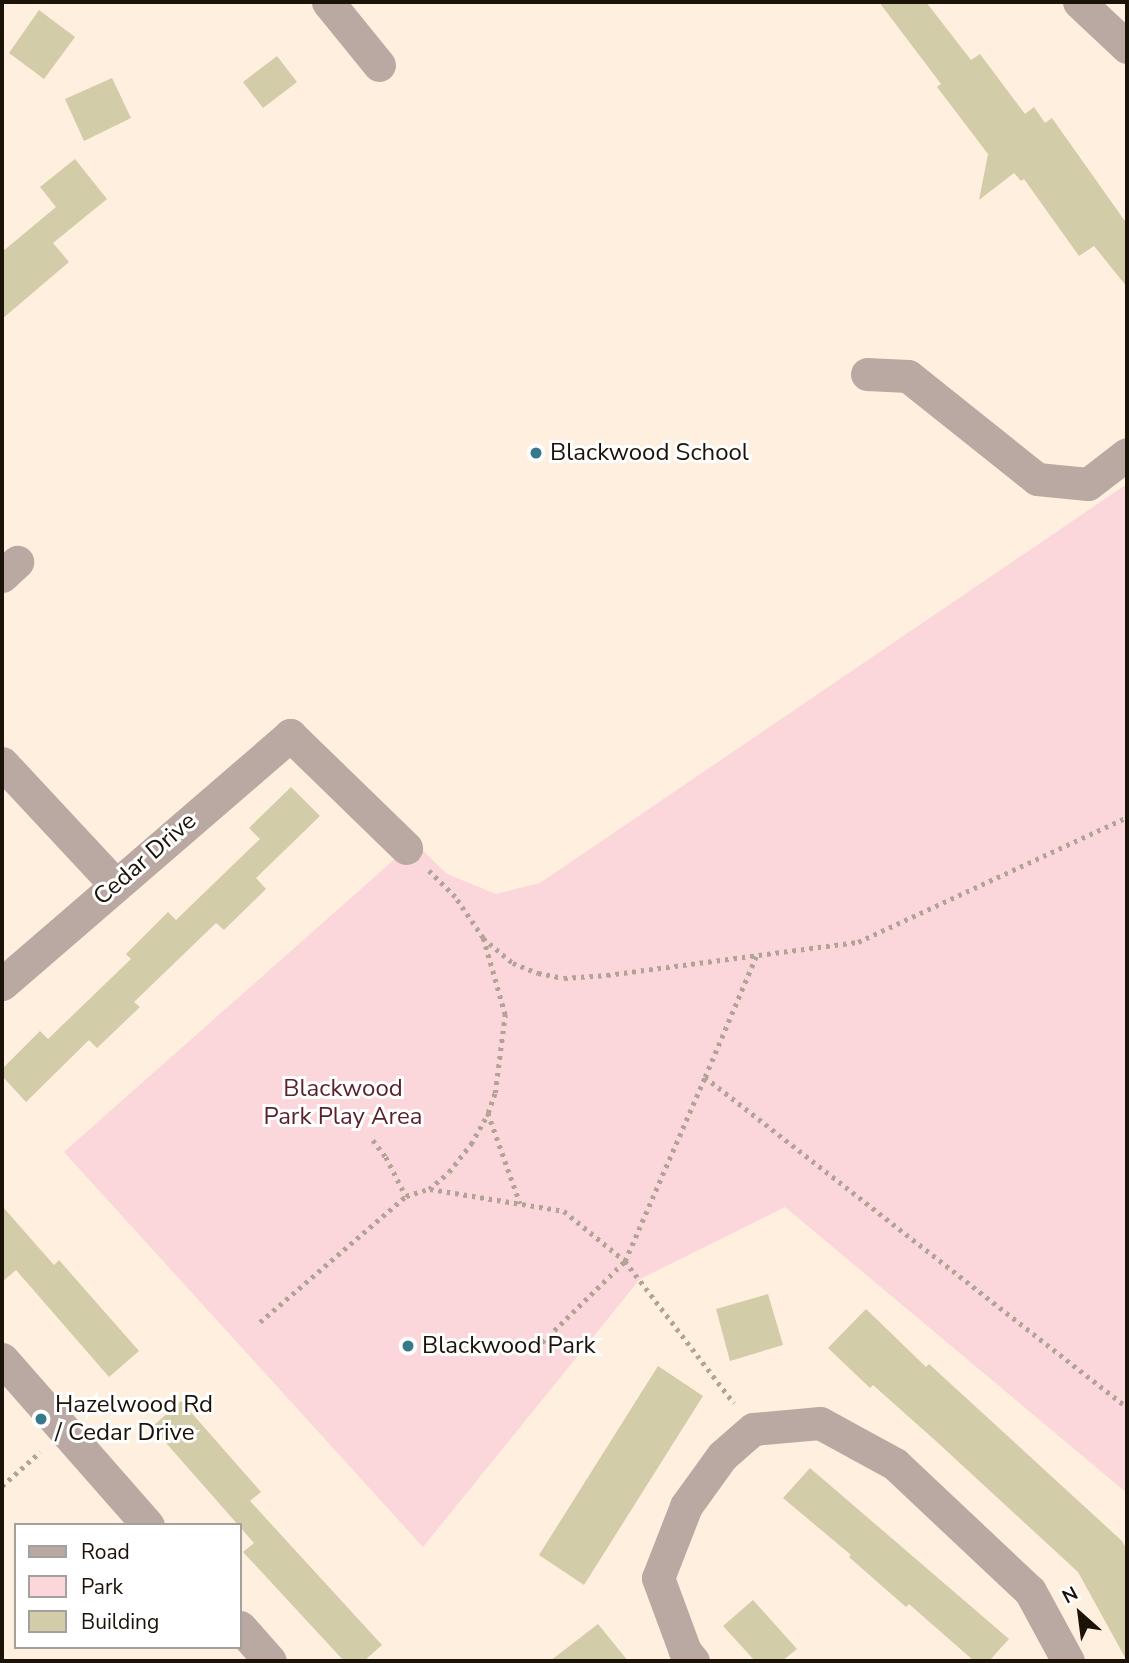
<!DOCTYPE html>
<html>
<head>
<meta charset="utf-8">
<style>
  body { margin:0 }
  #map { position:relative; width:1129px; height:1663px; overflow:hidden; background:#ffefde; font-family:"Nunito Sans",sans-serif }
  div>[style] { position:absolute }
  .green>* { inset:0; background:#fbd6da }
  .building>* { inset:0; background:#d2cca9 }
  .path>* { height:4.5px; margin-top:-2.25px; transform-origin:0; background:repeating-linear-gradient(90deg,#b2a495 0 3.5px,transparent 0 8.5px) }
  .minor>* { height:33px; margin:-16.5px; padding:0 16.5px; transform-origin:16.5px; border-radius:16.5px; background:#baa9a3 }
  .dots>* { width:19px; height:19px; translate:-50% -50%; box-sizing:border-box; border:4px solid #fff; border-radius:50% }
  span { translate:-50% -50%; white-space:nowrap; text-align:center; line-height:1.15; -webkit-text-stroke:6px #fff; paint-order:stroke }
  .poi-label { font-size:24px; color:#1b1208 }
  .left { translate:0 -50%; text-align:left }
  .street-label { font-size:24px; color:#1b1208 }
  .park-label { font-size:24px; color:#5a1f2c }
  .frame { position:absolute; inset:0; border:4px solid #1b1208; pointer-events:none }
  .legend { position:absolute; left:14px; top:1523px; width:228px; height:126px; box-sizing:border-box; background:#fff; border:2px solid #a4a09c; margin:0; padding:9px 12px; list-style:none; font-size:21px; color:#1b1208 }
  .legend li { display:flex; align-items:center; gap:14px; height:35px }
  .legend b { width:35px; border:2px solid #a4a09c }
  .north { position:absolute; left:1045px; top:1579px; width:70px; height:70px; -webkit-text-stroke:5px #fff; paint-order:stroke; rotate:332deg; font-size:19px; font-weight:700; line-height:28px; text-align:center; color:#1b1208 }
  .north::after { content:''; display:block; margin:auto; width:24px; height:32px; background:#1b1208; clip-path:polygon(50% 0,100% 100%,50% 72%,0 100%) }
</style>
</head>
<body>
<div id="map">
  <div class="green">
    <i style="clip-path:polygon(1127px 484px,1127px 1493px,785px 1207px,640px 1279px,423px 1547px,64px 1152px,414px 842px,447px 874px,496px 894px,540px 883px)"></i>
  </div>
  <div class="building">
    <i style="clip-path:polygon(879px 2px,926px 2px,971px 60px,980px 54px,1025px 114px,1034px 107px,1045px 123px,1052px 118px,1127px 224px,1127px 287px,1094px 246px,1079px 256px,1024px 179px,1021px 181px,1014px 173px,979px 200px,988px 154px,937px 87px,941px 84px)"></i>
    <i style="clip-path:polygon(39px 10px,75px 37px,44px 79px,9px 53px)"></i>
    <i style="clip-path:polygon(277px 56px,297px 82px,263px 108px,243px 82px)"></i>
    <i style="clip-path:polygon(112px 78px,131px 118px,84px 141px,65px 99px)"></i>
    <i style="clip-path:polygon(75px 159px,107px 199px,53px 243px,69px 262px,2px 319px,2px 252px,56px 207px,40px 187px)"></i>
    <i style="clip-path:polygon(291px 787px,320px 816px,256px 878px,266px 889px,224px 930px,216px 923px,134px 1002px,140px 1007px,97px 1048px,89px 1040px,26px 1102px,2px 1076px,2px 1069px,40px 1031px,48px 1039px,131px 959px,126px 954px,168px 912px,176px 920px,260px 839px,249px 828px)"></i>
    <i style="clip-path:polygon(2px 1206px,54px 1265px,59px 1260px,139px 1351px,109px 1377px,16px 1270px,2px 1282px)"></i>
    <i style="clip-path:polygon(768px 1294px,783px 1345px,730px 1361px,716px 1309px)"></i>
    <i style="clip-path:polygon(866px 1309px,926px 1367px,929px 1364px,1122px 1541px,1127px 1550px,1127px 1661px,1078px 1572px,937px 1442px,873px 1385px,870px 1388px,828px 1348px)"></i>
    <i style="clip-path:polygon(658px 1366px,703px 1396px,584px 1585px,539px 1555px)"></i>
    <i style="clip-path:polygon(181px 1401px,261px 1492px,250px 1501px,382px 1645px,364px 1661px,344px 1661px,243px 1552px,254px 1543px,152px 1427px)"></i>
    <i style="clip-path:polygon(810px 1468px,1009px 1639px,989px 1661px,974px 1661px,909px 1604px,906px 1607px,874px 1579px,849px 1557px,851px 1555px,783px 1498px)"></i>
    <i style="clip-path:polygon(753px 1600px,797px 1649px,782px 1661px,755px 1661px,723px 1626px)"></i>
    <i style="clip-path:polygon(598px 1624px,628px 1661px,550px 1661px)"></i>
  </div>
  <div class="path">
    <i style="left:483px;top:938px;width:39px;rotate:40deg"></i>
    <i style="left:513px;top:963px;width:27px;rotate:22deg"></i>
    <i style="left:538px;top:973px;width:26px;rotate:11deg"></i>
    <i style="left:564px;top:978px;width:43px;rotate:-4deg"></i>
    <i style="left:607px;top:975px;width:253px;rotate:-7.5deg"></i>
    <i style="left:858px;top:942px;width:297px;rotate:-24.9deg"></i>
    <i style="left:705px;top:1077px;width:131px;rotate:-67.1deg"></i>
    <i style="left:488px;top:1113px;width:96px;rotate:70.4deg"></i>
    <i style="left:373px;top:1140px;width:21px;rotate:53deg"></i>
    <i style="left:386px;top:1157px;width:44px;rotate:62.9deg"></i>
    <i style="left:430px;top:1189px;width:136px;rotate:9.3deg"></i>
    <i style="left:564px;top:1211px;width:79px;rotate:39.3deg"></i>
    <i style="left:625px;top:1261px;width:179px;rotate:52.5deg"></i>
    <i style="left:260px;top:1322px;width:193px;rotate:-40.8deg"></i>
    <i style="left:406px;top:1196px;width:24px;rotate:-17deg"></i>
    <i style="left:429px;top:1189px;width:26px;rotate:-40deg"></i>
    <i style="left:449px;top:1172px;width:36px;rotate:-52deg"></i>
    <i style="left:471px;top:1144px;width:35px;rotate:-61deg"></i>
    <i style="left:488px;top:1113px;width:21px;rotate:-71deg"></i>
    <i style="left:495px;top:1093px;width:79px;rotate:-82.7deg"></i>
    <i style="left:505px;top:1015px;width:80px;rotate:-105.9deg"></i>
    <i style="left:483px;top:938px;width:50px;rotate:-124.3deg"></i>
    <i style="left:455px;top:897px;width:37px;rotate:-135deg"></i>
    <i style="left:530px;top:1354px;width:133px;rotate:-44.4deg"></i>
    <i style="left:625px;top:1261px;width:201px;rotate:-66.5deg"></i>
    <i style="left:705px;top:1077px;width:536px;rotate:38.03deg"></i>
    <i style="left:2px;top:1486px;width:51px;rotate:-41.8deg"></i>
  </div>
  <div class="minor">
    <i style="left:328px;top:2px;width:81px;rotate:51deg"></i>
    <i style="left:1079px;top:2px;width:66px;rotate:43.2deg"></i>
    <i style="left:867px;top:374px;width:41px;rotate:2.8deg"></i>
    <i style="left:908px;top:376px;width:165px;rotate:38.6deg"></i>
    <i style="left:1037px;top:479px;width:51px;rotate:5.6deg"></i>
    <i style="left:1088px;top:484px;width:49px;rotate:-37.6deg"></i>
    <i style="left:2px;top:576px;width:21px;rotate:-43deg"></i>
    <i style="left:2px;top:763px;width:166px;rotate:47deg"></i>
    <i style="left:2px;top:984px;width:381px;rotate:-40.8deg"></i>
    <i style="left:290px;top:735px;width:162px;rotate:44.2deg"></i>
    <i style="left:2px;top:1359px;width:221px;rotate:48.7deg"></i>
    <i style="left:240px;top:1627px;width:45px;rotate:48.6deg"></i>
    <i style="left:693px;top:1661px;width:13px;rotate:-129deg"></i>
    <i style="left:685px;top:1651px;width:78px;rotate:-110.3deg"></i>
    <i style="left:658px;top:1578px;width:77px;rotate:-68.7deg"></i>
    <i style="left:686px;top:1506px;width:62px;rotate:-54.2deg"></i>
    <i style="left:722px;top:1456px;width:41px;rotate:-41.1deg"></i>
    <i style="left:753px;top:1429px;width:67px;rotate:-5.1deg"></i>
    <i style="left:820px;top:1423px;width:85px;rotate:28.7deg"></i>
    <i style="left:895px;top:1464px;width:185px;rotate:43.3deg"></i>
    <i style="left:1030px;top:1591px;width:80px;rotate:61.5deg"></i>
  </div>
  <div class="dots">
    <i style="left:536px;top:453px;background:#36798a"></i>
    <i style="left:408px;top:1346px;background:#36798a"></i>
    <i style="left:41px;top:1419px;background:#36798a"></i>
  </div>
  <div class="poi-label">
    <span class="left" style="left:550px;top:453px">Blackwood School</span>
    <span class="left" style="left:422px;top:1346px">Blackwood Park</span>
    <span class="left" style="left:55px;top:1419px">Hazelwood Rd<br>/ Cedar Drive</span>
  </div>
  <div class="street-label">
    <span style="left:145px;top:859px;rotate:-41deg">Cedar Drive</span>
  </div>
  <div class="park-label">
    <span style="left:343px;top:1103px">Blackwood<br>Park Play Area</span>
  </div>
  <div class="frame"></div>
  <ul class="legend">
  <li><b style="height:9px;background:#baa9a3"></b>Road</li>
  <li><b style="height:19px;background:#fbd6da"></b>Park</li>
  <li><b style="height:19px;background:#d2cca9"></b>Building</li>
  </ul>
  <div class="north">N</div>
</div>
</body>
</html>
